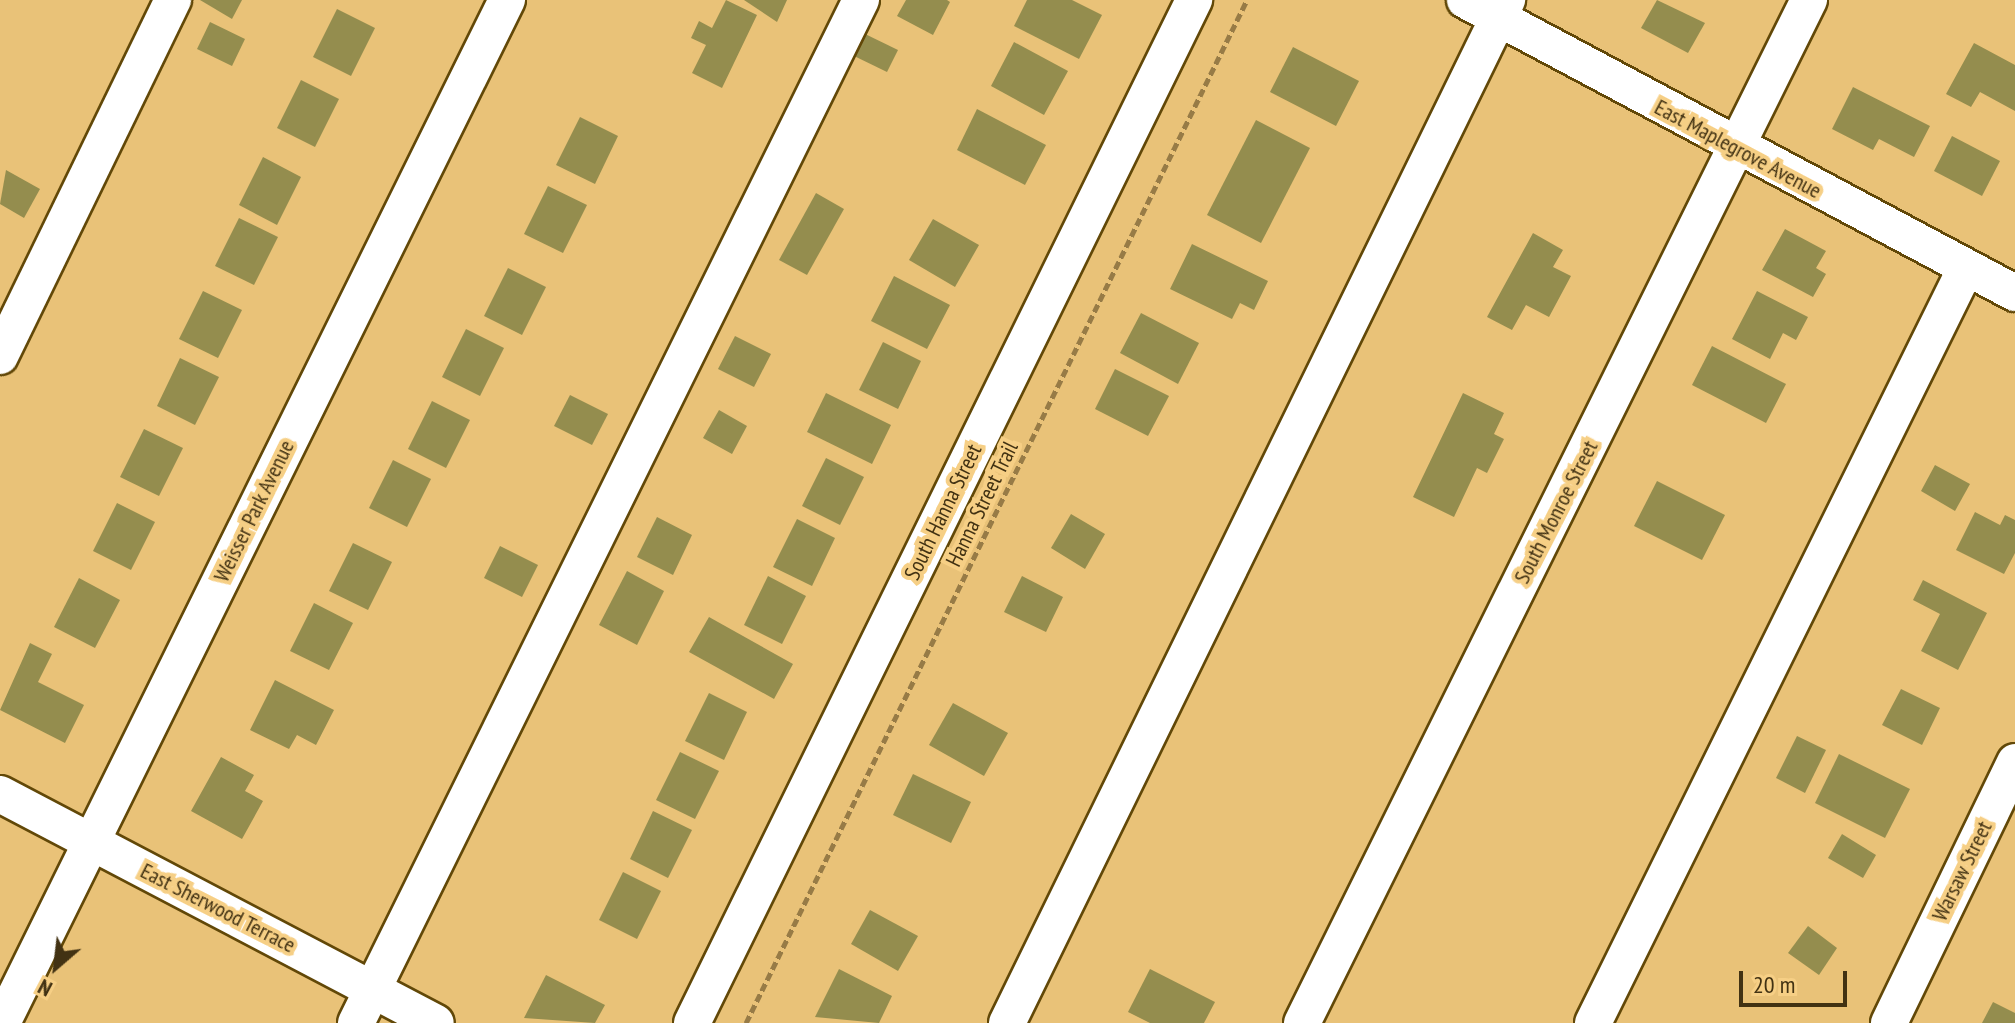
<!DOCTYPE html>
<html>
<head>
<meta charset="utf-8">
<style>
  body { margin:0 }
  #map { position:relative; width:2015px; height:1023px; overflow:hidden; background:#e9c278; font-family:"PT Sans Narrow",sans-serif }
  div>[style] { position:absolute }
  .building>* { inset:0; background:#948d4e }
  .path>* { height:5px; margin-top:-2.5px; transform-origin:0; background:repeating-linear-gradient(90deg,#977b46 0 8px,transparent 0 12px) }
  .roads { filter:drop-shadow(2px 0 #624808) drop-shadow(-2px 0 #624808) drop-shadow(0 2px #624808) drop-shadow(0 -2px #624808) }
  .minor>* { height:36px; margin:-18px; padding:0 18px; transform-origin:18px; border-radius:18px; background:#fff }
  span { translate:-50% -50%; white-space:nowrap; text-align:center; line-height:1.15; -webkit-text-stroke:8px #f6cf85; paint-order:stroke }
  .street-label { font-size:22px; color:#423213 }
  .north { position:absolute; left:16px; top:927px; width:80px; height:80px; -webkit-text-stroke:6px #f6cf85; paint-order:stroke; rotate:208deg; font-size:22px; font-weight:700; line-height:32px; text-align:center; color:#423213 }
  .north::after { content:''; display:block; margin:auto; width:28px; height:36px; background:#423213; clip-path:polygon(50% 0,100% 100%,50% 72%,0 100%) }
  .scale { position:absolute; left:1739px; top:971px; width:108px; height:36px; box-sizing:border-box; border:4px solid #423213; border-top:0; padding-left:10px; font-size:24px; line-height:28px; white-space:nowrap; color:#423213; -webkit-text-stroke:6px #f6cf85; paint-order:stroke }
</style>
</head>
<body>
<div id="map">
  <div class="building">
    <i style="clip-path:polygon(200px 0,242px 0,232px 19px)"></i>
    <i style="clip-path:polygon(726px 0,757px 15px,722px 88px,692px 73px,706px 45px,691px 38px,699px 21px,712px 28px)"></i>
    <i style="clip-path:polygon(744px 0,787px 0,777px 22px)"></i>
    <i style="clip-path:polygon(906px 0,947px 0,950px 2px,933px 35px,897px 16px)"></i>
    <i style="clip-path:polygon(1027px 0,1072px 0,1102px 15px,1079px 59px,1014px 26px)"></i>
    <i style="clip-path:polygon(1657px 0,1705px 23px,1688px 53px,1641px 28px)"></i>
    <i style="clip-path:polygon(337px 9px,375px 28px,351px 76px,313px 57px)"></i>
    <i style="clip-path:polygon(210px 22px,245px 39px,232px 66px,197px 49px)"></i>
    <i style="clip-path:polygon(861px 32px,898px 50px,887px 72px,850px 54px)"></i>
    <i style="clip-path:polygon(1014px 42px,1068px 71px,1044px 115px,991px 86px)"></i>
    <i style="clip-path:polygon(1974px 43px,2015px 65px,2015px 111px,1980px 92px,1971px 107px,1946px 94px)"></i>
    <i style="clip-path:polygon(1293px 47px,1359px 81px,1336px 126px,1270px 92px)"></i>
    <i style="clip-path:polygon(301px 80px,339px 99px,315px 147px,277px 128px)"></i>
    <i style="clip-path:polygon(1853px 87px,1930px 126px,1914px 157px,1879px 139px,1873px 150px,1832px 129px)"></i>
    <i style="clip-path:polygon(977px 109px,1046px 145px,1025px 185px,957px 150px)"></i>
    <i style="clip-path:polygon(580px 117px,618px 136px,595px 184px,556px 165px)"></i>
    <i style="clip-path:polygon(1256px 120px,1310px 148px,1261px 243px,1207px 215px)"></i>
    <i style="clip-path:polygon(1952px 136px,2000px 161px,1982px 196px,1934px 171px)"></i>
    <i style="clip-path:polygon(263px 157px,301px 177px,277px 225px,239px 205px)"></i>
    <i style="clip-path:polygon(6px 170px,40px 189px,24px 218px,0 204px)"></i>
    <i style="clip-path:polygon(548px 186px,587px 205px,563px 253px,524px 234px)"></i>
    <i style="clip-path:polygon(816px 193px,844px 209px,807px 275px,779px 260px)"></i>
    <i style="clip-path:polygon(239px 218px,278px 237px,254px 285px,215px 266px)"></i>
    <i style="clip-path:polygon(933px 219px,979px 245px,955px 287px,909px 260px)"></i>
    <i style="clip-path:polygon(1785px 229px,1826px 251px,1816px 268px,1826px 274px,1813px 297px,1762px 270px)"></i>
    <i style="clip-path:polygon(1533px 233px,1563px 250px,1553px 267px,1571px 276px,1549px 317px,1526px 305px,1512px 330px,1487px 317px)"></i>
    <i style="clip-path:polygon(1192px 244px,1268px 281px,1254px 310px,1240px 303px,1232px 319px,1170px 289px)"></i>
    <i style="clip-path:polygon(508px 268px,546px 287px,522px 335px,484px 316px)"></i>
    <i style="clip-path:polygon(894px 276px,950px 305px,927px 349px,871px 321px)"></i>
    <i style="clip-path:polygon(203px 291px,242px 310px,218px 358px,179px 339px)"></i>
    <i style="clip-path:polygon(1757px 291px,1808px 317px,1796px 340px,1783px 333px,1770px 359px,1732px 339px)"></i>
    <i style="clip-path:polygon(1141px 313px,1199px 343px,1178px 384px,1120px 353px)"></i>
    <i style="clip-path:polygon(466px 329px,504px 348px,480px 396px,442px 377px)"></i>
    <i style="clip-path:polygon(735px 336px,771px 354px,754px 387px,718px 369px)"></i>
    <i style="clip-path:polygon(883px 342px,921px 361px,898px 409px,859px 390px)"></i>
    <i style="clip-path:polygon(1712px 346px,1786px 384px,1766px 423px,1692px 385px)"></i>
    <i style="clip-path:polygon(180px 358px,219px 377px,195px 425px,157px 406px)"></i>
    <i style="clip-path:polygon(1115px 369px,1169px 396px,1148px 436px,1095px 409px)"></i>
    <i style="clip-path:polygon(826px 393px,891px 425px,872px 464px,807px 432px)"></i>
    <i style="clip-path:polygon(1463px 393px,1504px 413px,1494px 434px,1504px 439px,1487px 473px,1477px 468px,1454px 517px,1413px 497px)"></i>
    <i style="clip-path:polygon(570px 395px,608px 414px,592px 445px,554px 426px)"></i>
    <i style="clip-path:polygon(432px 401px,470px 420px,446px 468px,408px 449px)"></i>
    <i style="clip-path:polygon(719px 410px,747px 426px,732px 454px,703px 438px)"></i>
    <i style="clip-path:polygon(144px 429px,183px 448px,159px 496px,120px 477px)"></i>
    <i style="clip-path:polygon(826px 458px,864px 477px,840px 525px,802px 506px)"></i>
    <i style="clip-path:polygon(393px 460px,431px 479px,407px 527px,369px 508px)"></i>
    <i style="clip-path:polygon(1935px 465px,1970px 484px,1955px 511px,1921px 491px)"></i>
    <i style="clip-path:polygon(1657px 481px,1725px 515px,1702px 560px,1634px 526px)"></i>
    <i style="clip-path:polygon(117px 503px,155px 522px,131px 570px,93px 551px)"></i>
    <i style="clip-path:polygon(1975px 512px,2000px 525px,2005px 515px,2015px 520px,2015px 553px,2004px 574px,1956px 550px)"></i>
    <i style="clip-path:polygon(1071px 514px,1105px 534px,1085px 569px,1051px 548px)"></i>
    <i style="clip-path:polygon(657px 517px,692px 535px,673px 575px,637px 557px)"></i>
    <i style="clip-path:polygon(797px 519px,835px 538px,812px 586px,773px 567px)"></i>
    <i style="clip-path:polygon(353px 543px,392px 562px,368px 610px,329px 591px)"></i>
    <i style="clip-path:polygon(500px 546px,538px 565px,522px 597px,484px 578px)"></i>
    <i style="clip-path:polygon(627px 571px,664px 591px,637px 645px,599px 625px)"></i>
    <i style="clip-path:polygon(768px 576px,806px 596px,782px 644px,744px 625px)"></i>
    <i style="clip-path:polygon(1022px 576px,1063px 597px,1046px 632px,1004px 612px)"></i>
    <i style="clip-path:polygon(79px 578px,120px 600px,95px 648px,54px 627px)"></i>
    <i style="clip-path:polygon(1923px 580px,1987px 613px,1958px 670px,1921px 651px,1940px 614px,1913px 600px)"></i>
    <i style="clip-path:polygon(314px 603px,353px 623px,329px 670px,290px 651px)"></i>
    <i style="clip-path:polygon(709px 617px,793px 664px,774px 699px,689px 652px)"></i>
    <i style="clip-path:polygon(30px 643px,52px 654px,38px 682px,84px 705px,65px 743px,0 710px)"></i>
    <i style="clip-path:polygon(275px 680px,334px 710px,316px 745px,297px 735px,289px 749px,250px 730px)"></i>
    <i style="clip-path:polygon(1901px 689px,1940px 708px,1922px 745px,1882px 725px)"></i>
    <i style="clip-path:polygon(709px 693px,747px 712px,724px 760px,685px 741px)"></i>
    <i style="clip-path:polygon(953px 703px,1008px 733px,984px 776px,929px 745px)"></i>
    <i style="clip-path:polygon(1797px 736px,1826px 750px,1805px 793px,1776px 778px)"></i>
    <i style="clip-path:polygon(680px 752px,719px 771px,695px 819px,656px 800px)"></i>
    <i style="clip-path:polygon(1839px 754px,1910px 789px,1885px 838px,1815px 803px)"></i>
    <i style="clip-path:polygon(221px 757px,254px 775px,245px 791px,263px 801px,242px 839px,191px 811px)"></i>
    <i style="clip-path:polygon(913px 774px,971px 802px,951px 843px,893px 815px)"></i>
    <i style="clip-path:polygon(653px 811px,692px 830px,668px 878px,630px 859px)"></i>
    <i style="clip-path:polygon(1842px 834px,1876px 855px,1863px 878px,1828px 858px)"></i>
    <i style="clip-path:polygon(623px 872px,661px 891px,637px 939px,599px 920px)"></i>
    <i style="clip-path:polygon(870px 910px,918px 936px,898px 971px,851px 944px)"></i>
    <i style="clip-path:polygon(1808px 926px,1837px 948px,1819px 975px,1788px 953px)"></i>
    <i style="clip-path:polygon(839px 969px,892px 996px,879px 1023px,815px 1017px)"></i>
    <i style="clip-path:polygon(1150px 969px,1215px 1002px,1204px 1023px,1150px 1023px,1128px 1012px)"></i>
    <i style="clip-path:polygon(546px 975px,605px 1005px,595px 1023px,524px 1018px)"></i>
    <i style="clip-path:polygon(1993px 1002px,2015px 1013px,2015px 1023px,1982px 1023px)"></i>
  </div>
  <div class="path">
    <i style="left:746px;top:1023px;width:1139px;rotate:-63.91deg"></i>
  </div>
  <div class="roads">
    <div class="minor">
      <i style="left:1465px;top:0;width:623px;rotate:28.05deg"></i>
      <i style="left:0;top:356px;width:396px;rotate:-64.1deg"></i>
      <i style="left:0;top:794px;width:492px;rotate:27.7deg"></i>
      <i style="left:2px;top:1023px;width:1141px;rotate:-63.73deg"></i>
      <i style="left:356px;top:1023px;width:1141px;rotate:-63.73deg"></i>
      <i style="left:692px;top:1023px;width:1140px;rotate:-63.86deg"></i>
      <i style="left:1007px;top:1023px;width:1139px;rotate:-63.95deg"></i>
      <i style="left:1302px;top:1023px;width:1142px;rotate:-63.64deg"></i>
      <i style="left:1593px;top:1023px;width:842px;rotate:-63.71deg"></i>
      <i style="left:1889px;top:1023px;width:290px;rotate:-64.2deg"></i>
    </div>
  </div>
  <div class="street-label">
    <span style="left:1738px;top:149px;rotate:28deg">East Maplegrove Avenue</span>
    <span style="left:982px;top:504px;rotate:-64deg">Hanna Street Trail</span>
    <span style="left:254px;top:511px;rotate:-64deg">Weisser Park Avenue</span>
    <span style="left:943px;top:512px;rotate:-64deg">South Hanna Street</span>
    <span style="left:1556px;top:512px;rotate:-63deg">South Monroe Street</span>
    <span style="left:1962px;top:871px;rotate:-64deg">Warsaw Street</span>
    <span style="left:218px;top:908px;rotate:27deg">East Sherwood Terrace</span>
  </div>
  <div class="north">N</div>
  <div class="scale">20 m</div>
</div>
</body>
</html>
